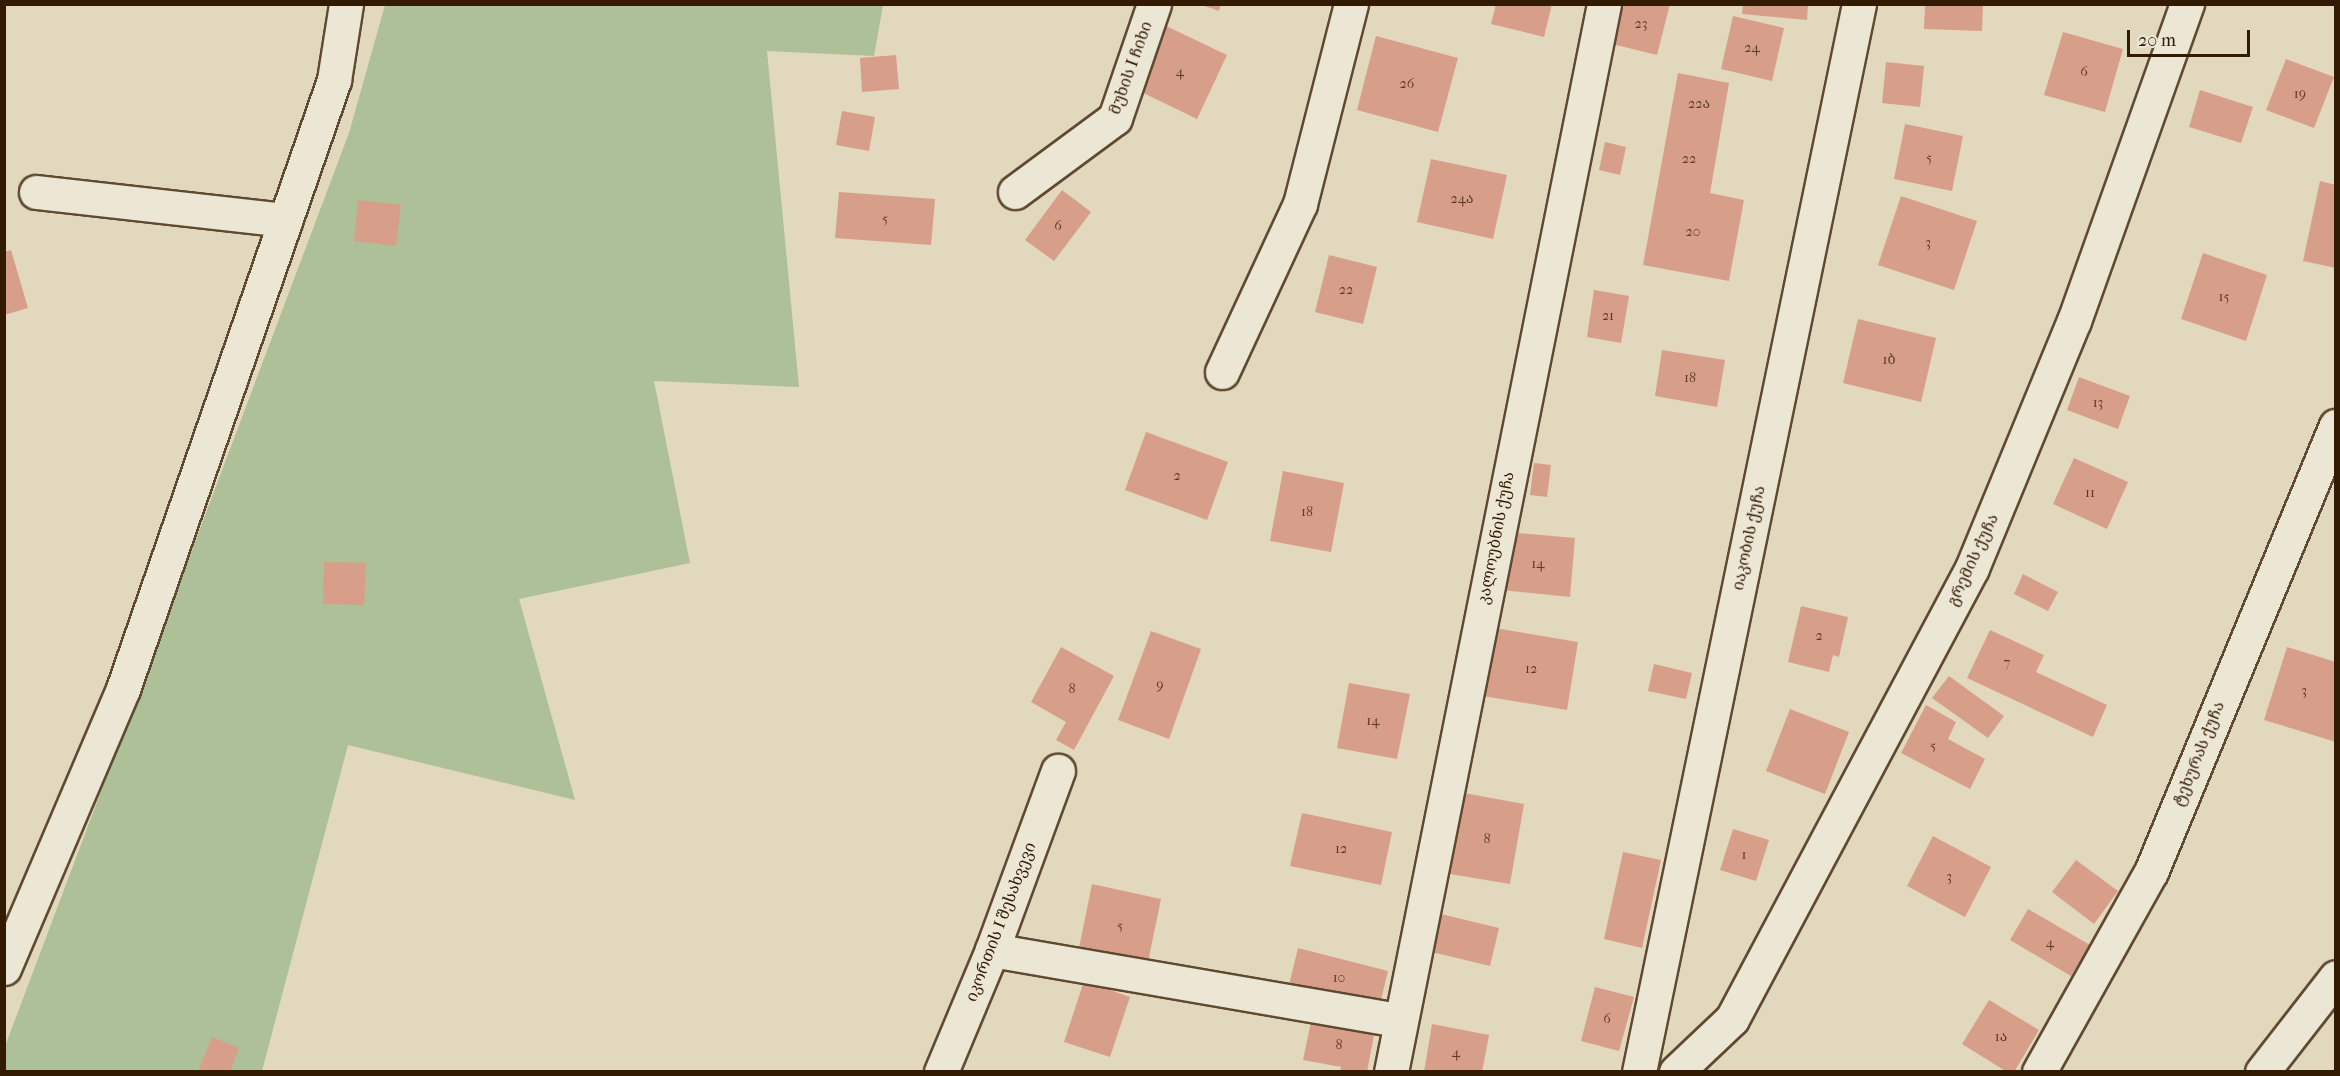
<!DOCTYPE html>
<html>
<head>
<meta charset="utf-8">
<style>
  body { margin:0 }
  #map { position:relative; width:2340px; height:1076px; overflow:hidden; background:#e2d8be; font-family:"IM FELL French Canon","Noto Serif Georgian",serif }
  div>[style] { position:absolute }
  .green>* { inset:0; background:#adc097 }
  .building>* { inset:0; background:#d79f8a }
  .roads { filter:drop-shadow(2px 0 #5f4a31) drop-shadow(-2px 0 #5f4a31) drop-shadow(0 2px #5f4a31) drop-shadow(0 -2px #5f4a31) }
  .minor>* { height:33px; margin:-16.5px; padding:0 16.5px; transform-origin:16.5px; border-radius:16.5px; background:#ece6d5 }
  span { translate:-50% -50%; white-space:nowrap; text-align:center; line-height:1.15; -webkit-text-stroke:6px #ece6d5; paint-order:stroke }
  .number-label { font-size:14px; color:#5c3b24 }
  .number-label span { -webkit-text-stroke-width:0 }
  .street-label { font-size:16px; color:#331a02 }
  .frame { position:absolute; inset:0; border:6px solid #331a02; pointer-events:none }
  .scale { position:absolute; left:2127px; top:30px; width:123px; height:27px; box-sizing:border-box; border:3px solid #331a02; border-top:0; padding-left:8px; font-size:18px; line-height:21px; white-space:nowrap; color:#331a02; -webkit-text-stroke:4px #ece6d5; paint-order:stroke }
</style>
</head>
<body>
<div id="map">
  <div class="green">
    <i style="clip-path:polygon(385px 5px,883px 5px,874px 56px,767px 51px,799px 387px,654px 381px,690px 563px,519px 599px,575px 800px,348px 745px,262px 1071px,5px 1071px,4px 1049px,349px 133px)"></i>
  </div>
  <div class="building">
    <i style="clip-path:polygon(1199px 4px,1221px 4px,1219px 11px)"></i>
    <i style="clip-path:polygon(1496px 4px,1552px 4px,1544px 37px,1491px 24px)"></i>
    <i style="clip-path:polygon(1622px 4px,1670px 4px,1657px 55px,1612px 44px)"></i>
    <i style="clip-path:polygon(1743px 4px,1808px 4px,1807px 20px,1742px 14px)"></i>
    <i style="clip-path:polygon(1925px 4px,1983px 4px,1982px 31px,1924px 29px)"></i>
    <i style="clip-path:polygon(1733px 16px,1784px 28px,1772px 81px,1721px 69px)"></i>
    <i style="clip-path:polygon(1164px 25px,1227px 55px,1197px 119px,1133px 88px)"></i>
    <i style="clip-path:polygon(2063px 32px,2123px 49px,2105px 112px,2044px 95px)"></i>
    <i style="clip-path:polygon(1376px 36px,1458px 58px,1438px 132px,1357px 110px)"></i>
    <i style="clip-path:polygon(896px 55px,899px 89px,862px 92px,860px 58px)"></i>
    <i style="clip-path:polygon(2286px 59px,2334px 77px,2314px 128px,2266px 110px)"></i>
    <i style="clip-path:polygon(1886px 62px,1924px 66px,1920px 107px,1882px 103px)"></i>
    <i style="clip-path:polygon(1678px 73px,1729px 83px,1710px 193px,1744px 200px,1729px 281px,1643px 265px)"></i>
    <i style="clip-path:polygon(2200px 90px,2253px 107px,2241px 143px,2189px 127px)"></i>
    <i style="clip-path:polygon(842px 111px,875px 117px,869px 151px,836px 145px)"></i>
    <i style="clip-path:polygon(1905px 124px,1963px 136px,1952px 191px,1894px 179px)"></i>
    <i style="clip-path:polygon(1605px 142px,1626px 147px,1620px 175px,1599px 170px)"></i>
    <i style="clip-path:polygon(1431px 159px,1507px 175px,1493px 239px,1417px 222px)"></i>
    <i style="clip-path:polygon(2320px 181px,2336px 185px,2336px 268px,2303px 261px)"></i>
    <i style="clip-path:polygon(1062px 190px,1091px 212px,1054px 261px,1025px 240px)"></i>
    <i style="clip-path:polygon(839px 192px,935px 199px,931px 245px,835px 238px)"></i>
    <i style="clip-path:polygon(1901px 196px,1977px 221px,1954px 290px,1878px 265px)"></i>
    <i style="clip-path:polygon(358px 200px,401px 205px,396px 246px,354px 241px)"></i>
    <i style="clip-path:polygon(11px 250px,28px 308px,4px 315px,4px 252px)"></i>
    <i style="clip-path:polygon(2203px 253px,2267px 275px,2246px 341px,2181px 319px)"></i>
    <i style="clip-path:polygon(1329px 255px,1377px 267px,1363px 324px,1315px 312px)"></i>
    <i style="clip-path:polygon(1594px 290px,1629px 296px,1621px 343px,1587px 337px)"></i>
    <i style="clip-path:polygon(1858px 319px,1936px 338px,1921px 402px,1843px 383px)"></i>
    <i style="clip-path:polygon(1662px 350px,1725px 360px,1717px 407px,1655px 396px)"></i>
    <i style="clip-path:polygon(2079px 377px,2130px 396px,2118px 429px,2067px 410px)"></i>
    <i style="clip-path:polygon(1146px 432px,1228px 462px,1207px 520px,1125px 490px)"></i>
    <i style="clip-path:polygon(2074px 458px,2128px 482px,2107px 529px,2053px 504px)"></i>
    <i style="clip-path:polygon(1534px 463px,1551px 465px,1547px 497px,1530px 495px)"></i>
    <i style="clip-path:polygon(1283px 471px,1344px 483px,1331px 552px,1270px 541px)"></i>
    <i style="clip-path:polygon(1507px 532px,1575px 538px,1570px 597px,1501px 590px)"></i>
    <i style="clip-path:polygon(324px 562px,366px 563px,364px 605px,323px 604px)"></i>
    <i style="clip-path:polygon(2023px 574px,2058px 592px,2048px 611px,2014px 594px)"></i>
    <i style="clip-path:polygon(1801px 606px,1848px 617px,1839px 657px,1833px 655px,1829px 672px,1788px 662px)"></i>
    <i style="clip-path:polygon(1495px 628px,1578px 642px,1567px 710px,1483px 696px)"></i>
    <i style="clip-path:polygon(1990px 630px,2044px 655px,2036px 672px,2107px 705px,2093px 737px,1967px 678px)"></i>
    <i style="clip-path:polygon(1151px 631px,1201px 649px,1169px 739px,1118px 720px)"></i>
    <i style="clip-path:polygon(1061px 647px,1114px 676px,1074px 750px,1056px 740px,1066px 722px,1031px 702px)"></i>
    <i style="clip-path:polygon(2287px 647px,2336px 662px,2336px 742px,2264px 720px)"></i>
    <i style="clip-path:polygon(1654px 664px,1692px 673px,1686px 699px,1648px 691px)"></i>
    <i style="clip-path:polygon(1949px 676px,2004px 716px,1988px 738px,1932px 698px)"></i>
    <i style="clip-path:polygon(1349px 683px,1410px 694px,1397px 759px,1337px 748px)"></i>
    <i style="clip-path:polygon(1926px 705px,1956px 722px,1948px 739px,1985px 759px,1970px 789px,1901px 753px)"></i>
    <i style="clip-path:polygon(1790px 709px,1849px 732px,1825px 794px,1766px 771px)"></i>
    <i style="clip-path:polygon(1464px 793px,1524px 804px,1510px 884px,1450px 874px)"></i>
    <i style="clip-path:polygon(1302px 813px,1392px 832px,1381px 885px,1290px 866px)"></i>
    <i style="clip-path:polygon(1733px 829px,1769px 840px,1756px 881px,1720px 870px)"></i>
    <i style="clip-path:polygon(1933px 836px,1991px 867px,1965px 917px,1907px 886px)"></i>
    <i style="clip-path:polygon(1623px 852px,1661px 860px,1642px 948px,1604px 939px)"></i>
    <i style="clip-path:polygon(2076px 860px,2118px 891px,2094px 924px,2052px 892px)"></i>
    <i style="clip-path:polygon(1092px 884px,1161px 899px,1147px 967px,1078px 953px)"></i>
    <i style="clip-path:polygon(2028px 909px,2090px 945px,2071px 976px,2010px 940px)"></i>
    <i style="clip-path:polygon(1441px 914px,1499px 928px,1490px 966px,1432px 952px)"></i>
    <i style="clip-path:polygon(1298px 948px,1388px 971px,1379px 1008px,1289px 985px)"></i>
    <i style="clip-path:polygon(1084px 981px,1130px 997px,1110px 1057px,1064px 1042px)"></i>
    <i style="clip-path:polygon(1595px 987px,1634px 997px,1619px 1051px,1581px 1041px)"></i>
    <i style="clip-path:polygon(1989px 1000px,2039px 1030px,2014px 1072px,2007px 1072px,1962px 1044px)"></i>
    <i style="clip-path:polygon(1312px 1017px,1375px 1030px,1367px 1072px,1340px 1072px,1341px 1067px,1303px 1060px)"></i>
    <i style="clip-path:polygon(1432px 1024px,1489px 1035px,1482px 1072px,1424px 1072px)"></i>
    <i style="clip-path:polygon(212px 1037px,239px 1048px,230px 1072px,198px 1072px)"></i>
  </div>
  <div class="roads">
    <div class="minor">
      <i style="left:36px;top:192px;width:251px;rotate:6.4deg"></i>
      <i style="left:1015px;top:192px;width:124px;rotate:-36.5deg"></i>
      <i style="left:1115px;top:118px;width:120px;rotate:-71.1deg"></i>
      <i style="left:1222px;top:372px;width:185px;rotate:-65.1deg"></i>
      <i style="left:1300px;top:204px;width:206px;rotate:-75.7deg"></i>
      <i style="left:992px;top:950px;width:413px;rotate:9.8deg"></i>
      <i style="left:4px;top:968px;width:303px;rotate:-66.9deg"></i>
      <i style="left:123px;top:689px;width:645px;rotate:-70.89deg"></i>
      <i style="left:334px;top:80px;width:77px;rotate:-81deg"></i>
      <i style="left:941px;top:1072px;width:132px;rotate:-67.3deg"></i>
      <i style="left:992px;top:950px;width:191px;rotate:-69.8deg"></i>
      <i style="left:1391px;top:1072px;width:1089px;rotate:-78.72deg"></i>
      <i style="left:1639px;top:1072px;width:1090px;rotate:-78.36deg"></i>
      <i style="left:1676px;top:1072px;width:77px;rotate:-43.4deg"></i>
      <i style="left:1732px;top:1019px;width:511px;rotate:-61.98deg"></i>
      <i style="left:1972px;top:568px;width:267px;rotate:-67.6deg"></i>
      <i style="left:2074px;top:321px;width:337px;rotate:-70.4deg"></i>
      <i style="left:2039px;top:1072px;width:229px;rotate:-60.8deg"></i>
      <i style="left:2151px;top:872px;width:483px;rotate:-67.5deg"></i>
      <i style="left:2262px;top:1072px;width:120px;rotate:-52.1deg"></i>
    </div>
  </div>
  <div class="number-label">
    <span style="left:1641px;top:24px">23</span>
    <span style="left:1752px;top:48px">24</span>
    <span style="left:1180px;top:72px">4</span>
    <span style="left:2084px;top:72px">6</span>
    <span style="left:1407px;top:84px">26</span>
    <span style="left:2300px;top:94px">19</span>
    <span style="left:1699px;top:104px">22ა</span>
    <span style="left:1929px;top:158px">5</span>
    <span style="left:1689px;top:159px">22</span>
    <span style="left:1462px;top:199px">24ა</span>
    <span style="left:885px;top:219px">5</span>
    <span style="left:1058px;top:226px">6</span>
    <span style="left:1693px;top:232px">20</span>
    <span style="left:1928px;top:243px">3</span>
    <span style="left:1346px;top:290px">22</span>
    <span style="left:2224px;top:297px">15</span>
    <span style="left:1608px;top:316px">21</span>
    <span style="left:1889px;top:360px">1ბ</span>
    <span style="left:1690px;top:378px">18</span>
    <span style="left:2098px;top:403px">13</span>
    <span style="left:1177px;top:476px">2</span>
    <span style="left:2090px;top:493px">11</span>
    <span style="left:1307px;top:512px">18</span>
    <span style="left:1538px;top:564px">14</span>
    <span style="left:1819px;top:636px">2</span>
    <span style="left:2007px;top:663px">7</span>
    <span style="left:1531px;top:669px">12</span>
    <span style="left:1160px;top:685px">9</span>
    <span style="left:1072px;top:689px">8</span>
    <span style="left:2304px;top:691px">3</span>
    <span style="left:1373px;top:721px">14</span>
    <span style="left:1933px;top:746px">5</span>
    <span style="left:1487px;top:839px">8</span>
    <span style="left:1341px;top:849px">12</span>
    <span style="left:1744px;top:855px">1</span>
    <span style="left:1949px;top:877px">3</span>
    <span style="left:1120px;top:926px">5</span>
    <span style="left:2050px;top:943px">4</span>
    <span style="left:1339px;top:978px">10</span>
    <span style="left:1607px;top:1019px">6</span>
    <span style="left:2001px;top:1037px">1ა</span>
    <span style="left:1339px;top:1045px">8</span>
    <span style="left:1456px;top:1053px">4</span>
  </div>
  <div class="street-label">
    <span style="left:1131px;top:68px;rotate:-70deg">მუხის I ჩიხი</span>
    <span style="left:1496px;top:538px;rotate:-79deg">კალოუბნის ქუჩა</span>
    <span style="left:1749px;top:538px;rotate:-78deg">იაკობის ქუჩა</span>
    <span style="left:1973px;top:560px;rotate:-65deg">გრემის ქუჩა</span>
    <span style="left:2199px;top:754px;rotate:-68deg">ტეხურას ქუჩა</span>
    <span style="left:1001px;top:922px;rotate:-69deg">იკორთის I შესახვევი</span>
  </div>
  <div class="frame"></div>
  <div class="scale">20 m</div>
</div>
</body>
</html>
